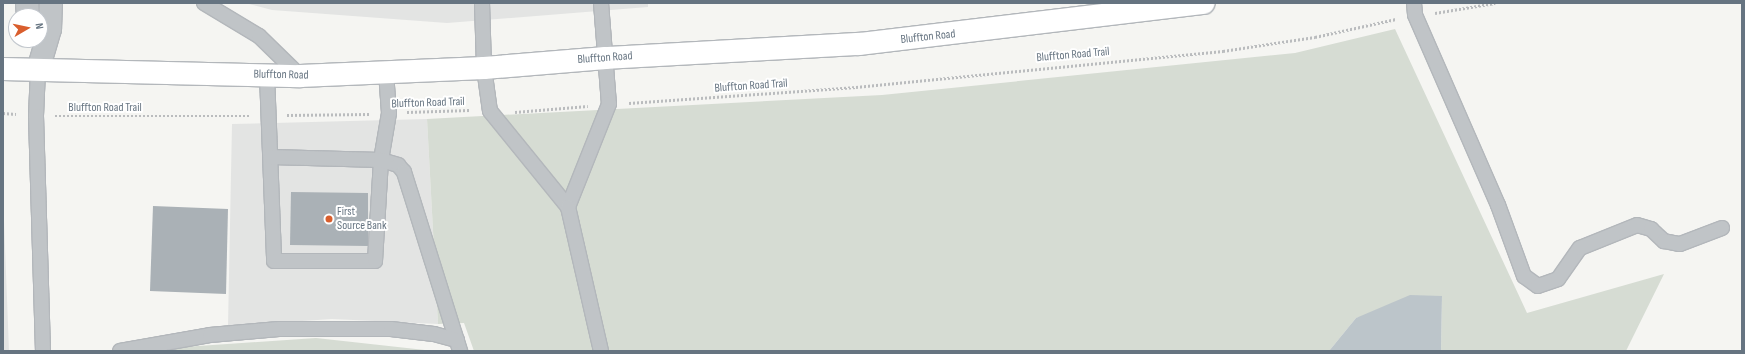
<!DOCTYPE html>
<html>
<head>
<meta charset="utf-8">
<style>
  body { margin:0 }
  #map { position:relative; width:1745px; height:354px; overflow:hidden; background:#f5f5f2; font-family:"Sofia Sans Condensed",sans-serif }
  div>[style] { position:absolute }
  .built>* { inset:0; background:#e3e4e3 }
  .green>* { inset:0; background:#d6dcd3 }
  .water>* { inset:0; background:#bcc5ca }
  .building>* { inset:0; background:#aab1b6 }
  .path>* { height:2.5px; margin-top:-1.25px; transform-origin:0; background:repeating-linear-gradient(90deg,#babcbe 0 2px,transparent 0 4px) }
  .roads { filter:drop-shadow(1px 0 #b3b7bb) drop-shadow(-1px 0 #b3b7bb) drop-shadow(0 1px #b3b7bb) drop-shadow(0 -1px #b3b7bb) }
  .service>* { height:14px; margin:-7px; padding:0 7px; transform-origin:7px; border-radius:7px; background:#c0c4c7 }
  .minor>* { height:22px; margin:-11px; padding:0 11px; transform-origin:11px; border-radius:11px; background:#c0c4c7 }
  .secondary>* { height:22px; margin:-11px; padding:0 11px; transform-origin:11px; border-radius:11px; background:#fff }
  .dots>* { width:11px; height:11px; translate:-50% -50%; box-sizing:border-box; border:2px solid #fff; border-radius:50% }
  span { translate:-50% -50%; white-space:nowrap; text-align:center; line-height:1.15; -webkit-text-stroke:4px #fff; paint-order:stroke }
  .street-label { font-size:12px; color:#667481 }
  .poi-label { font-size:12px; color:#667481 }
  .left { translate:0 -50%; text-align:left }
  .frame { position:absolute; inset:0; border:4px solid #667481; pointer-events:none }
  .north { position:absolute; left:8px; top:8px; width:40px; height:40px; box-sizing:border-box; background:#fff; border:1px solid #c2c7cd; border-radius:50%; rotate:81deg; font-size:11px; font-weight:700; line-height:16px; text-align:center; color:#667481 }
  .north::after { content:''; display:block; margin:auto; width:14px; height:18px; background:#d95e2d; clip-path:polygon(50% 0,100% 100%,50% 72%,0 100%) }
</style>
</head>
<body>
<div id="map">
  <div class="built">
    <i style="clip-path:polygon(245px 3px,648px 3px,648px 7px,447px 23px,272px 10px)"></i>
    <i style="clip-path:polygon(427px 119px,438px 324px,332px 319px,228px 326px,232px 124px)"></i>
    <i style="clip-path:polygon(3px 194px,9px 351px,3px 351px)"></i>
  </div>
  <div class="green">
    <i style="clip-path:polygon(1395px 29px,1527px 313px,1664px 274px,1626px 351px,1441px 351px,1442px 296px,1356px 318px,1329px 351px,474px 351px,464px 323px,438px 324px,427px 119px,882px 95px,1295px 53px)"></i>
    <i style="clip-path:polygon(316px 338px,434px 351px,165px 351px,184px 347px)"></i>
  </div>
  <div class="water">
    <i style="clip-path:polygon(1410px 295px,1442px 296px,1441px 351px,1329px 351px,1356px 318px)"></i>
  </div>
  <div class="building">
    <i style="clip-path:polygon(291px 192px,368px 193px,368px 246px,290px 245px)"></i>
    <i style="clip-path:polygon(153px 206px,228px 209px,226px 294px,150px 291px)"></i>
  </div>
  <div class="path">
    <i style="left:1435px;top:13px;width:61px;rotate:-9.5deg"></i>
    <i style="left:629px;top:103px;width:228px;rotate:-4deg"></i>
    <i style="left:856px;top:87px;width:369px;rotate:-5.6deg"></i>
    <i style="left:1223px;top:51px;width:93px;rotate:-8.7deg"></i>
    <i style="left:1315px;top:37px;width:83px;rotate:-12.5deg"></i>
    <i style="left:407px;top:112px;width:63px;rotate:-1.8deg"></i>
    <i style="left:515px;top:112px;width:73px;rotate:-4.7deg"></i>
    <i style="left:3px;top:113px;width:13px;rotate:4deg"></i>
    <i style="left:287px;top:115px;width:83px;rotate:-0.7deg"></i>
    <i style="left:55px;top:116px;width:195px"></i>
  </div>
  <div class="roads">
    <div class="service">
      <i style="left:204px;top:3px;width:64px;rotate:31deg"></i>
      <i style="left:259px;top:36px;width:57px;rotate:44.3deg"></i>
      <i style="left:482px;top:3px;width:65px;rotate:88.2deg"></i>
      <i style="left:484px;top:68px;width:43px;rotate:82.1deg"></i>
      <i style="left:490px;top:111px;width:124px;rotate:50.9deg"></i>
      <i style="left:601px;top:3px;width:101px;rotate:85.5deg"></i>
      <i style="left:609px;top:104px;width:111px;rotate:111.7deg"></i>
      <i style="left:568px;top:207px;width:148px;rotate:77.1deg"></i>
      <i style="left:1414px;top:3px;width:12px;rotate:85deg"></i>
      <i style="left:1415px;top:15px;width:207px;rotate:66.4deg"></i>
      <i style="left:1498px;top:205px;width:76px;rotate:69.9deg"></i>
      <i style="left:1524px;top:276px;width:17px;rotate:36deg"></i>
      <i style="left:1538px;top:286px;width:21px;rotate:-19deg"></i>
      <i style="left:1558px;top:279px;width:38px;rotate:-55deg"></i>
      <i style="left:1580px;top:248px;width:61px;rotate:-22deg"></i>
      <i style="left:1637px;top:225px;width:15px;rotate:16deg"></i>
      <i style="left:1651px;top:229px;width:18px;rotate:43deg"></i>
      <i style="left:1664px;top:241px;width:16px;rotate:11deg"></i>
      <i style="left:1680px;top:244px;width:45px;rotate:-20.9deg"></i>
      <i style="left:38px;top:70px;width:46px;rotate:92.5deg"></i>
      <i style="left:36px;top:116px;width:235px;rotate:88.3deg"></i>
      <i style="left:267px;top:75px;width:186px;rotate:87.8deg"></i>
      <i style="left:274px;top:261px;width:101px"></i>
      <i style="left:375px;top:261px;width:101px;rotate:-86.6deg"></i>
      <i style="left:381px;top:160px;width:48px;rotate:-80.3deg"></i>
      <i style="left:389px;top:113px;width:41px;rotate:-94.2deg"></i>
      <i style="left:271px;top:157px;width:110px;rotate:1.6deg"></i>
      <i style="left:381px;top:160px;width:18px;rotate:16deg"></i>
      <i style="left:398px;top:165px;width:9px;rotate:49deg"></i>
      <i style="left:404px;top:172px;width:188px;rotate:72.6deg"></i>
      <i style="left:120px;top:351px;width:91px;rotate:-10.1deg"></i>
      <i style="left:210px;top:335px;width:69px;rotate:-5deg"></i>
      <i style="left:279px;top:329px;width:112px"></i>
      <i style="left:391px;top:329px;width:43px;rotate:6.6deg"></i>
      <i style="left:434px;top:334px;width:24px;rotate:15deg"></i>
    </div>
    <div class="minor">
      <i style="left:27px;top:3px;width:13px;rotate:86deg"></i>
      <i style="left:38px;top:70px;width:43px;rotate:-73.7deg"></i>
      <i style="left:50px;top:29px;width:26px;rotate:-88deg"></i>
    </div>
    <div class="secondary">
      <i style="left:3px;top:69px;width:297px;rotate:1.4deg"></i>
      <i style="left:300px;top:76px;width:184px;rotate:-2.5deg"></i>
      <i style="left:484px;top:68px;width:122px;rotate:-4.7deg"></i>
      <i style="left:606px;top:58px;width:253px;rotate:-3.2deg"></i>
      <i style="left:859px;top:44px;width:347px;rotate:-6.8deg"></i>
    </div>
  </div>
  <div class="dots">
    <i style="left:329px;top:219px;background:#d95e2d"></i>
  </div>
  <div class="street-label">
    <span style="left:928px;top:37px;rotate:-6deg">Bluffton Road</span>
    <span style="left:1073px;top:55px;rotate:-5deg">Bluffton Road Trail</span>
    <span style="left:605px;top:58px;rotate:-4deg">Bluffton Road</span>
    <span style="left:281px;top:75px;rotate:1deg">Bluffton Road</span>
    <span style="left:751px;top:86px;rotate:-4deg">Bluffton Road Trail</span>
    <span style="left:428px;top:103px;rotate:-2deg">Bluffton Road Trail</span>
    <span style="left:105px;top:108px">Bluffton Road Trail</span>
  </div>
  <div class="poi-label">
    <span class="left" style="left:337px;top:219px">First<br>Source Bank</span>
  </div>
  <div class="frame"></div>
  <div class="north">N</div>
</div>
</body>
</html>
